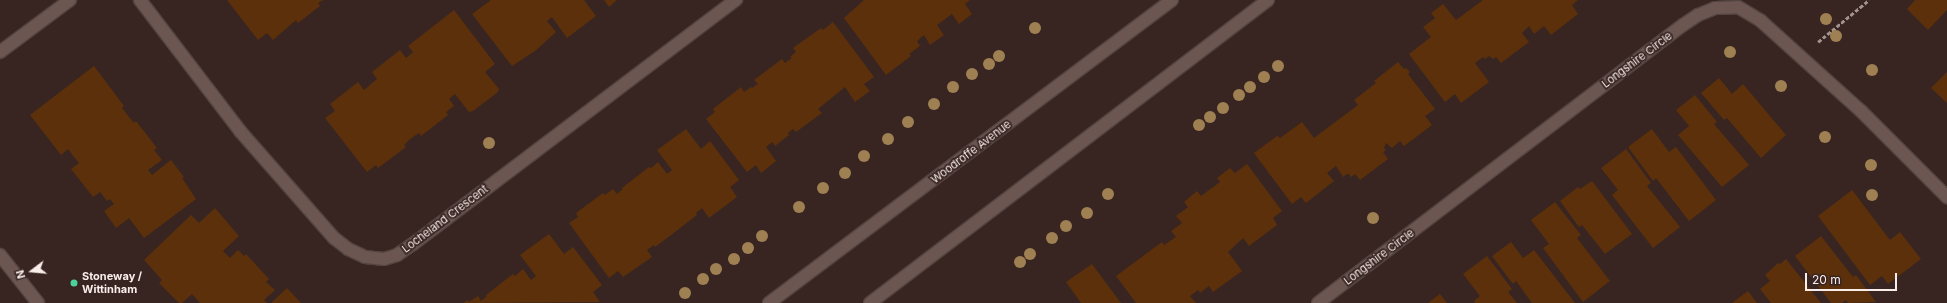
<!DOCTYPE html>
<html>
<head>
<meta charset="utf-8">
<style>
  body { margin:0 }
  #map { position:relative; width:1947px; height:303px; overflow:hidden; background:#382522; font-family:Inter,sans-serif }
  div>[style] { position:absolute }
  .building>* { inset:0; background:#5b300a }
  .path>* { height:2.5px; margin-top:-1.25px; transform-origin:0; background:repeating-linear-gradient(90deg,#a1928f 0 4px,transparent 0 6px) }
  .roads { filter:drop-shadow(1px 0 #534441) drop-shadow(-1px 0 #534441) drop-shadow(0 1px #534441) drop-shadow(0 -1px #534441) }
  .street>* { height:12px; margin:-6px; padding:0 6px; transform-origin:6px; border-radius:6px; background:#6b5652 }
  .secondary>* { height:12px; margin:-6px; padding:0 6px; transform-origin:6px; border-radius:6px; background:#6b5652 }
  .trees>* { width:12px; height:12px; margin:-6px; border-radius:50%; background:#9f8053 }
  .dots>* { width:11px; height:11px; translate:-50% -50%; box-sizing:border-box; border:2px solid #382522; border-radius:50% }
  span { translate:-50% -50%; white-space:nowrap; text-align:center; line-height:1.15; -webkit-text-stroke:3.5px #382522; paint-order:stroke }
  .street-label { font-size:11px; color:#f9edea }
  .poi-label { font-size:11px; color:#f9edea; font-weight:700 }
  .left { translate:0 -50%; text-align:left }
  .north { position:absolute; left:12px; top:251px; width:40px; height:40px; -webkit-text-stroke:3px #382522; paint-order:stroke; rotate:254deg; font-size:11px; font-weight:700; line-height:16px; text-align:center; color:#f9edea }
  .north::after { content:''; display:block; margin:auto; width:14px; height:18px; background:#f9edea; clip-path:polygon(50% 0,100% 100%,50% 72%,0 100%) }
  .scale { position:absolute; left:1805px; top:273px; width:92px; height:18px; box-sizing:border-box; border:2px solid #f9edea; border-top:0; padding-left:5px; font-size:12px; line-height:14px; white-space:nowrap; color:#f9edea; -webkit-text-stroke:3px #382522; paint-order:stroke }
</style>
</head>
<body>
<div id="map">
  <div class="building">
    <i style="clip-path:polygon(227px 0,323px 0,318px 3px,320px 6px,298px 23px,296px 20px,273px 40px,267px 33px,258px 40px)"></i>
    <i style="clip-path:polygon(491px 0,584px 0,596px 16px,567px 38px,552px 17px,547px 21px,556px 32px,535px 51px,512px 66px,472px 14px)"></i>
    <i style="clip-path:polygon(604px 0,617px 0,609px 7px)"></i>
    <i style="clip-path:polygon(864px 0,970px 0,965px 4px,972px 14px,959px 24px,952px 14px,937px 25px,944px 35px,930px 45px,924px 35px,917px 41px,920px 46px,909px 54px,911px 56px,886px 75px,844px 18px)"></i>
    <i style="clip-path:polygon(1483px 0,1578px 0,1572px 5px,1578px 14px,1551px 35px,1544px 26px,1534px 34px,1529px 26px,1522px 33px,1529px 42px,1501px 63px,1496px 57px,1493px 59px,1489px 56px,1485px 59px,1483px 57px,1475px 63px,1489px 82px,1461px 103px,1455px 94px,1445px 102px,1409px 54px,1431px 37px,1423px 27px,1435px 18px,1431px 13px,1443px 4px,1456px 20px)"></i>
    <i style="clip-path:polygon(1915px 0,1947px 0,1947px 10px,1928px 30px,1907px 9px)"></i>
    <i style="clip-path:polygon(454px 10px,495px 64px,485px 72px,499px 89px,498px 92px,473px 111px,469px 112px,455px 94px,449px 99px,454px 106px,446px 112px,448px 115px,421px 136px,419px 133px,410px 139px,404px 145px,406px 147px,378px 168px,376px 165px,367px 172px,325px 118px,335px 111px,330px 104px,358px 82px,364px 90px,377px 79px,372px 72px,400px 50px,406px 58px,413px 52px,408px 46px)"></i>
    <i style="clip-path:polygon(833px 22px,874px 77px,864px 84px,870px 91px,855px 102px,845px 87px,818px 109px,822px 113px,796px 132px,793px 129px,788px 133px,789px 135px,775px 146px,772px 142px,766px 147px,776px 161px,761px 173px,756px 165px,747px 172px,706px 119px,715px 112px,713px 109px,741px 87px,744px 92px,751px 87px,752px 88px,758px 84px,754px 80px,782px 59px,785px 63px,792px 58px,790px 57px,796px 52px,793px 48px,821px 28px,823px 30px)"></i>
    <i style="clip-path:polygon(1398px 62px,1404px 69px,1406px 68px,1410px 72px,1408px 74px,1435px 109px,1425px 116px,1432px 125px,1404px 146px,1400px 141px,1392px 148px,1386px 143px,1384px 148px,1386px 150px,1383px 152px,1388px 159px,1360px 180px,1355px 174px,1351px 177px,1349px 174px,1347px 174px,1343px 177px,1336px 166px,1327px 173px,1334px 181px,1306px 203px,1301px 197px,1292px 204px,1254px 153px,1277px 136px,1280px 138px,1302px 122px,1314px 138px,1358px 105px,1354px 100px,1376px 83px,1374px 81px)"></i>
    <i style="clip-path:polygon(94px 66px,124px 106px,122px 108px,129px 117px,134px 123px,136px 121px,157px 148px,154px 150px,162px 160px,148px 170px,152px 175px,171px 160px,184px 177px,182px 178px,196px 199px,144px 238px,129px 218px,116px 228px,104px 211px,114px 204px,110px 199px,107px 201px,100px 192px,93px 197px,71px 169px,79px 163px,74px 157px,68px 149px,61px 155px,30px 115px)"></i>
    <i style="clip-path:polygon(1947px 72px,1947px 103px,1931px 88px)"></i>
    <i style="clip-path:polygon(1719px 78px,1732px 94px,1743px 84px,1786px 135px,1761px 158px,1727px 118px,1724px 120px,1701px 93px)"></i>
    <i style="clip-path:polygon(1695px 95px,1717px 122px,1714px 124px,1749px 165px,1722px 187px,1678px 135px,1689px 126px,1676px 110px)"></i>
    <i style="clip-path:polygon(686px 129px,701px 149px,710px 141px,739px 180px,730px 187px,737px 197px,709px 218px,702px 208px,696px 213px,697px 215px,675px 232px,655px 247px,654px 245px,647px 250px,652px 257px,623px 277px,618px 271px,609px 278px,569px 223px,578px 217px,576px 213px,603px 193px,605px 195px,613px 189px,617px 194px,623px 189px,622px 188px,649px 167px,651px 168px,658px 162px,667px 174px,672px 170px,657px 150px)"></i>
    <i style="clip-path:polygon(1652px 129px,1669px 152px,1676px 147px,1716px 200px,1689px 221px,1656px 178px,1653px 181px,1628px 147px)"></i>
    <i style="clip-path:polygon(1626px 149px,1651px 183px,1647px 186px,1680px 227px,1653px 248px,1612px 195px,1618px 190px,1601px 168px)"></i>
    <i style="clip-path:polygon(1247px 164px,1282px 211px,1273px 218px,1277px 225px,1249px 246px,1243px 238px,1228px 252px,1242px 271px,1213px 292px,1209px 286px,1200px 293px,1198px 290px,1190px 296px,1196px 303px,1136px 303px,1116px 276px,1162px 242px,1164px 245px,1176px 237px,1171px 231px,1182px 223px,1176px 216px,1188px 207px,1184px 202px,1197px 191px,1201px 196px,1220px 182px,1217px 178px,1230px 168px,1235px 173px)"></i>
    <i style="clip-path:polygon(1592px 181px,1632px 234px,1605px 254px,1582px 225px,1579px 227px,1560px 201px,1578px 187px,1580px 189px)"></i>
    <i style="clip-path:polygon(1852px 190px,1890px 240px,1900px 232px,1921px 259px,1888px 284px,1882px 276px,1870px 285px,1818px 216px)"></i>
    <i style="clip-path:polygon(1555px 202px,1581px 235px,1577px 238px,1610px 281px,1583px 302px,1543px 248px,1549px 244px,1531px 220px)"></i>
    <i style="clip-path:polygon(215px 208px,239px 236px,223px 251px,230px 258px,238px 250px,244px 256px,246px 254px,269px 279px,266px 282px,275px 290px,264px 300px,267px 303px,200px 303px,192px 294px,182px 303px,179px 303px,159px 283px,162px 280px,144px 260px,191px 215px,199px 223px)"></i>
    <i style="clip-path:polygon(549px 234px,564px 254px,573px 247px,602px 285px,593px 292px,600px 302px,463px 303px,468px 300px,469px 302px,478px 296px,481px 301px,487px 296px,486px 295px,513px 274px,515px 276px,523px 269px,531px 280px,536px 276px,520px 255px)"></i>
    <i style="clip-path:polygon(1821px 236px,1853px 277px,1856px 275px,1876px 302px,1848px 303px,1846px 300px,1842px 303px,1831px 303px,1795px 256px)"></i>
    <i style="clip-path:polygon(1511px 242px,1523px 258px,1534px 250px,1575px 303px,1532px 303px,1516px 281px,1513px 284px,1492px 256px)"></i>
    <i style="clip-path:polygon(1487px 256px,1512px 289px,1508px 292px,1517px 303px,1475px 303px,1474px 301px,1480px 296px,1463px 274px)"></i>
    <i style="clip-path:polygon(1786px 259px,1821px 303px,1771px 303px,1760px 289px,1770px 281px,1765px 275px,1778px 263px,1780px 264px)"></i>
    <i style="clip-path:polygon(1092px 264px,1121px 303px,1081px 303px,1066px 282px)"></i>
    <i style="clip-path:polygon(287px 288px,301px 303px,271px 303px)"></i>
    <i style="clip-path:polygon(1748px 291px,1757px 303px,1732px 303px)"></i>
    <i style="clip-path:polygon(1440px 294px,1447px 303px,1428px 303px)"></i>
  </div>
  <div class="path">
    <i style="left:1818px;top:42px;width:66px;rotate:-39.5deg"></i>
  </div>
  <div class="roads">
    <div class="street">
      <i style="left:140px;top:0;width:165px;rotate:52.6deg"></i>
      <i style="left:240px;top:131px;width:142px;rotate:48.7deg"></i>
      <i style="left:334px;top:238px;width:18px;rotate:38deg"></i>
      <i style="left:348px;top:249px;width:19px;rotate:25deg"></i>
      <i style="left:365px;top:257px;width:19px;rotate:6deg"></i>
      <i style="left:384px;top:259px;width:14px;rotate:-17deg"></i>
      <i style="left:397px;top:255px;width:19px;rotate:-35deg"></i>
      <i style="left:413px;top:244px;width:405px;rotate:-37.1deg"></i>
      <i style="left:0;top:52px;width:87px;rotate:-36.6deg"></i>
      <i style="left:1318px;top:303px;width:459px;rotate:-37.3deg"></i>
      <i style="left:1683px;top:25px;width:18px;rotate:-34deg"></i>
      <i style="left:1698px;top:15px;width:18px;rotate:-22deg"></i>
      <i style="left:1715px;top:8px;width:23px;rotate:-2deg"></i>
      <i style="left:1738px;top:7px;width:27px;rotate:31deg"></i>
      <i style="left:1761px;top:21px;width:135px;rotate:42deg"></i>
      <i style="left:1861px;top:111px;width:122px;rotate:45deg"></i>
    </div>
    <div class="secondary">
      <i style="left:0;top:255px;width:61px;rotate:51.6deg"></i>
      <i style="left:769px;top:303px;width:504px;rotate:-36.94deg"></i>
      <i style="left:870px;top:303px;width:500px;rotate:-37.28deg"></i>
    </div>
  </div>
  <div class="trees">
    <i style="left:1826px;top:19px"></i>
    <i style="left:1035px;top:28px"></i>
    <i style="left:1836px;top:36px"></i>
    <i style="left:1730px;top:52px"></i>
    <i style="left:999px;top:56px"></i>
    <i style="left:989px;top:64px"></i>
    <i style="left:1278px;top:66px"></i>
    <i style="left:1872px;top:70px"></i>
    <i style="left:972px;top:74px"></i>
    <i style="left:1264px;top:77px"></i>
    <i style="left:1781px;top:86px"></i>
    <i style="left:953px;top:87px"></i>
    <i style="left:1250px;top:87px"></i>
    <i style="left:1239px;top:95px"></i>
    <i style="left:934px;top:104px"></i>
    <i style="left:1223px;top:108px"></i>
    <i style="left:1210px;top:117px"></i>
    <i style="left:908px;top:122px"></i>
    <i style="left:1199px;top:125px"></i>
    <i style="left:1825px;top:137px"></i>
    <i style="left:888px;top:139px"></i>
    <i style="left:489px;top:143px"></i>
    <i style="left:864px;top:156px"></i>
    <i style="left:1871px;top:165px"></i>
    <i style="left:845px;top:173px"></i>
    <i style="left:823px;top:188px"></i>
    <i style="left:1108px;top:194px"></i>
    <i style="left:1872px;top:195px"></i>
    <i style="left:799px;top:207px"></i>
    <i style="left:1087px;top:213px"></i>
    <i style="left:1373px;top:218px"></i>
    <i style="left:1066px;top:226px"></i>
    <i style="left:762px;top:236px"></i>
    <i style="left:1052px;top:238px"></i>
    <i style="left:748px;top:248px"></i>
    <i style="left:1030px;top:254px"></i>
    <i style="left:734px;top:259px"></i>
    <i style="left:1020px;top:262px"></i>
    <i style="left:716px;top:269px"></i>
    <i style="left:703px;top:279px"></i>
    <i style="left:685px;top:293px"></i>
  </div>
  <div class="dots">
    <i style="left:74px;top:283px;background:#4cd39a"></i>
  </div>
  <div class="street-label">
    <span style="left:1637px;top:60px;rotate:-37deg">Longshire Circle</span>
    <span style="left:971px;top:152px;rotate:-37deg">Woodroffe Avenue</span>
    <span style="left:445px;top:219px;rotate:-37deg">Locheland Crescent</span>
    <span style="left:1379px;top:257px;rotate:-37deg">Longshire Circle</span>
  </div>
  <div class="poi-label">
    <span class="left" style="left:82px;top:283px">Stoneway /<br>Wittinham</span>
  </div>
  <div class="north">N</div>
  <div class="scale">20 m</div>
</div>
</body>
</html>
